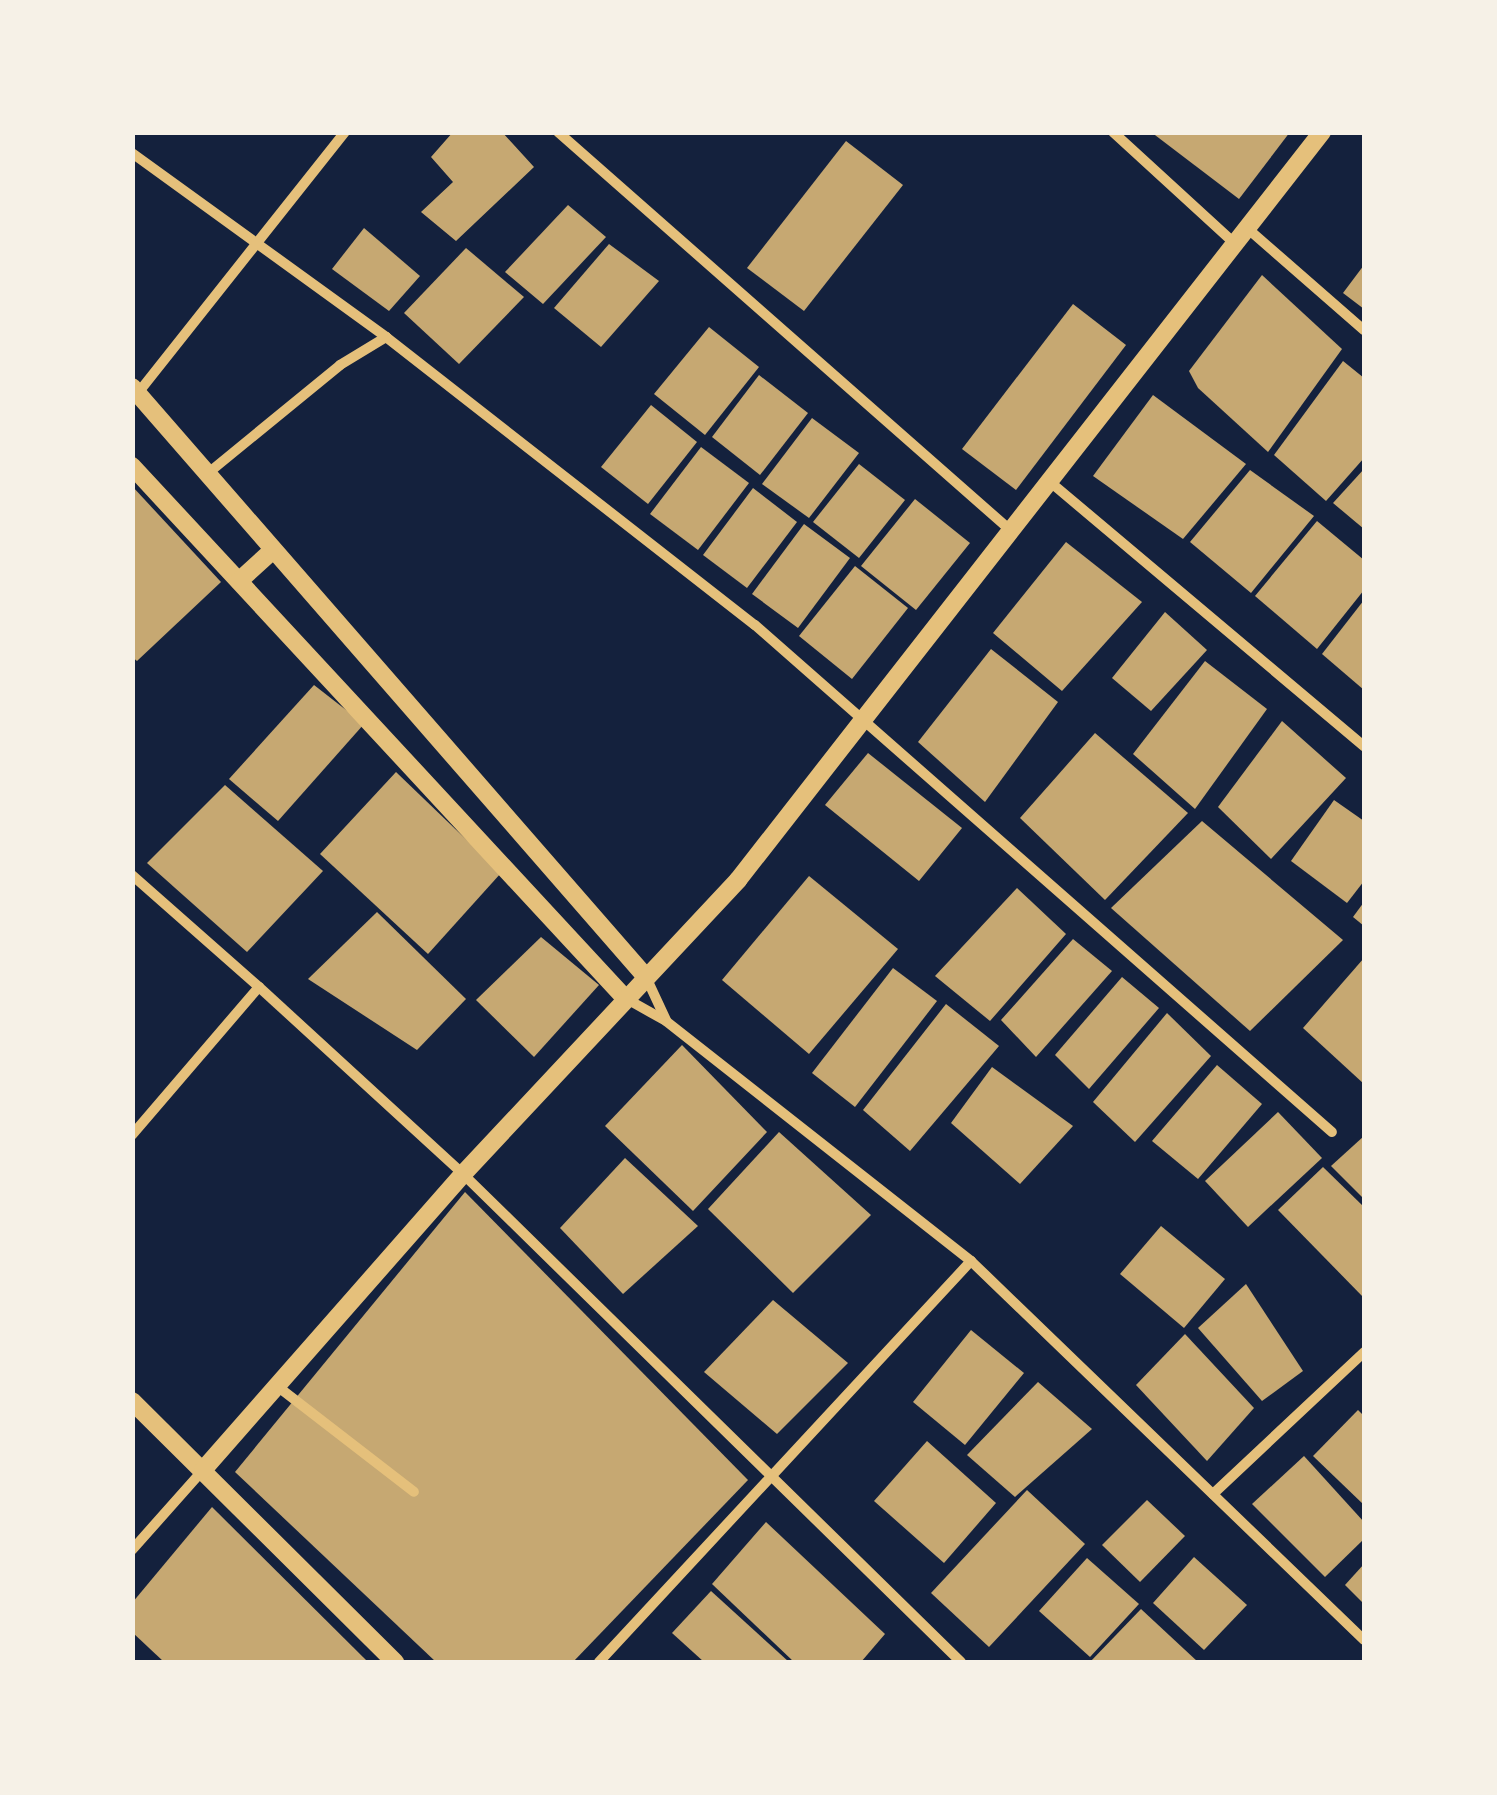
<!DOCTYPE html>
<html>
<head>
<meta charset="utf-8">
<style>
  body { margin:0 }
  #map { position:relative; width:1497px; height:1795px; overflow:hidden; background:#14213d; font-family:Poppins,sans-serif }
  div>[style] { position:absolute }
  .building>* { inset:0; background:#c6a872 }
  .minor>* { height:10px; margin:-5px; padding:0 5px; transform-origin:5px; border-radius:5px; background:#e5c07b }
  .tertiary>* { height:18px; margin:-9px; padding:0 9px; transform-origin:9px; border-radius:9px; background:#e5c07b }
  span { translate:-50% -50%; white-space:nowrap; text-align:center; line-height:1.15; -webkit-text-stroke:8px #f6f1e7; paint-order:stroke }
  .frame { position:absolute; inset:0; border:135px solid #f6f1e7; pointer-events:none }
</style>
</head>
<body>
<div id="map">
  <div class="building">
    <i style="clip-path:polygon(453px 132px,502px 132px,534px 167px,456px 241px,421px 212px,453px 182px,431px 157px)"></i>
    <i style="clip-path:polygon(1151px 132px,1290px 132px,1239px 199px)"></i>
    <i style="clip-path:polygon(846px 141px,903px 185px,804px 311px,747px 268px)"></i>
    <i style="clip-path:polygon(568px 205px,606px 237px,543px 304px,505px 272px)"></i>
    <i style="clip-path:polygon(364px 228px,420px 276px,389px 311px,332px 269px)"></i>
    <i style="clip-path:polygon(609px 244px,659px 281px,601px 347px,554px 308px)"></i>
    <i style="clip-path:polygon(466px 248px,524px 297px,459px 364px,404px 313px)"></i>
    <i style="clip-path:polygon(1364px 265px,1364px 309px,1343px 293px)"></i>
    <i style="clip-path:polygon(1262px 275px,1342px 349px,1268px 452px,1198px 388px,1189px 371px)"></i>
    <i style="clip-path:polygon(1073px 304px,1126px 345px,1016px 490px,962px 449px)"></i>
    <i style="clip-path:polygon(709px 327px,759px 367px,705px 435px,654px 394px)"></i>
    <i style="clip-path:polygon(1343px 361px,1364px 378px,1364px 458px,1326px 501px,1274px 455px)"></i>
    <i style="clip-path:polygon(759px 375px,808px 413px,760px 475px,712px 437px)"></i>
    <i style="clip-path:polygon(1153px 395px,1246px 464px,1183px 539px,1093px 476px)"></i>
    <i style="clip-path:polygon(651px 405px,697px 442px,648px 504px,601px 467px)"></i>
    <i style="clip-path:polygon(812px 418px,859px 453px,809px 518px,762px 484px)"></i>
    <i style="clip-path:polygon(701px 447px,749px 483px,698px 550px,650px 514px)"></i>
    <i style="clip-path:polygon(859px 464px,905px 500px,859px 558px,813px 522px)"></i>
    <i style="clip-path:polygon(1364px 469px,1364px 529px,1333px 503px)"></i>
    <i style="clip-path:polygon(1250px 470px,1314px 516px,1251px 593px,1190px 542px)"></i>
    <i style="clip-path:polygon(132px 486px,221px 582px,137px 661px,132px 657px)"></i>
    <i style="clip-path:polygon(753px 488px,797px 522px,747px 588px,703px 555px)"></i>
    <i style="clip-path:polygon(915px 499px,970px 543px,916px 610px,861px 566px)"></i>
    <i style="clip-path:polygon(1317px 521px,1364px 560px,1364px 590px,1317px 649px,1255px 596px)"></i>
    <i style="clip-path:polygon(804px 524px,850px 558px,798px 628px,752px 594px)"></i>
    <i style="clip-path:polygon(1066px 542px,1142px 602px,1062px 691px,993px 633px)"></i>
    <i style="clip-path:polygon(855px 566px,908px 608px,852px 679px,799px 636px)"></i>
    <i style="clip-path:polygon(1364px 600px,1364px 690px,1322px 654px)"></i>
    <i style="clip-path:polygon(1165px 612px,1207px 650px,1151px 711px,1112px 678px)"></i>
    <i style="clip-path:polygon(991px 649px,1058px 702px,985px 802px,918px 742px)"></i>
    <i style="clip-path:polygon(1205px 661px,1267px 709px,1195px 809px,1133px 754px)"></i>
    <i style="clip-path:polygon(314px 685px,364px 724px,278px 821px,229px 779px)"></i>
    <i style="clip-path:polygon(1282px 721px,1346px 778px,1271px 859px,1218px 807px)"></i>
    <i style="clip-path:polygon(1095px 733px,1188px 813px,1105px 900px,1020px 818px)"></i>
    <i style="clip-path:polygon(868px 753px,962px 828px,919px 881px,825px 805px)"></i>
    <i style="clip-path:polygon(396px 772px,501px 873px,428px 954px,320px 854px)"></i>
    <i style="clip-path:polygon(225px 785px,323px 871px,247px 952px,147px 863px)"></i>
    <i style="clip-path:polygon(1334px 800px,1364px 821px,1364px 881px,1347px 903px,1291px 861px)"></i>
    <i style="clip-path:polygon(1202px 821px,1343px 940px,1250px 1031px,1111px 908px)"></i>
    <i style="clip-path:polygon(809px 876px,898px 949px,809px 1054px,722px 980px)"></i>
    <i style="clip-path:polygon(1017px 888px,1066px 934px,990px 1021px,935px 976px)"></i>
    <i style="clip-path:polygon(1364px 902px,1364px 926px,1353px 917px)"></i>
    <i style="clip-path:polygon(377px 912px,466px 999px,417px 1050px,308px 979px)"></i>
    <i style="clip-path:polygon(541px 937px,599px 985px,534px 1057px,476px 1000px)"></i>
    <i style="clip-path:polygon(1073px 939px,1112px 971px,1036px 1057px,1001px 1020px)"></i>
    <i style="clip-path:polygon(1364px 958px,1364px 1084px,1303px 1028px)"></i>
    <i style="clip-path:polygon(893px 968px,937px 1001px,855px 1107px,812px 1073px)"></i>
    <i style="clip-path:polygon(1122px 977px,1159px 1008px,1089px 1089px,1055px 1055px)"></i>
    <i style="clip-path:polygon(946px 1004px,999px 1046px,910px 1151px,863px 1110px)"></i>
    <i style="clip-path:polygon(1167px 1013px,1211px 1056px,1135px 1142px,1093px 1102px)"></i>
    <i style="clip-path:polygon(682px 1045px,767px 1132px,693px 1211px,605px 1126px)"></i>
    <i style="clip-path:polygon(1217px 1065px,1262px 1104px,1198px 1179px,1152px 1141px)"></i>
    <i style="clip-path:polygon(992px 1067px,1073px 1126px,1020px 1184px,951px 1123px)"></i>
    <i style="clip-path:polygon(1278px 1112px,1322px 1158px,1248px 1227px,1205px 1181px)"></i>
    <i style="clip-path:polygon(779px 1132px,871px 1215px,793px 1293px,708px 1209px)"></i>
    <i style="clip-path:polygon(1364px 1136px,1364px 1199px,1331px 1166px)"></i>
    <i style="clip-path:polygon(625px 1158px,698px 1226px,623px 1294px,560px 1228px)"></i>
    <i style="clip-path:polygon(1323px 1167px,1364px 1207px,1364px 1298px,1278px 1210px)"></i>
    <i style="clip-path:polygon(465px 1192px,748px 1480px,573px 1662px,436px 1662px,235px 1472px)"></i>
    <i style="clip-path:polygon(1161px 1226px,1225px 1279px,1184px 1328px,1120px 1274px)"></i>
    <i style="clip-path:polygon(1246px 1284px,1303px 1371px,1262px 1401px,1198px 1328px)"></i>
    <i style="clip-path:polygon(773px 1300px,848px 1363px,777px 1434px,704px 1372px)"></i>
    <i style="clip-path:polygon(971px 1330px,1024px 1373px,965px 1445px,913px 1402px)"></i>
    <i style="clip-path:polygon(1185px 1334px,1254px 1408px,1207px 1461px,1136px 1385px)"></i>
    <i style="clip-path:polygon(1038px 1382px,1092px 1429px,1015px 1497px,967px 1455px)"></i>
    <i style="clip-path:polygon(1358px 1410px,1364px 1416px,1364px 1505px,1313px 1456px)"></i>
    <i style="clip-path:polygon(927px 1441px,996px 1503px,944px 1563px,874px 1501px)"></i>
    <i style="clip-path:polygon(1304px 1456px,1364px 1522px,1364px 1539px,1325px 1577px,1252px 1504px)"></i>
    <i style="clip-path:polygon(1027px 1490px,1085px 1544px,989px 1647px,931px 1593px)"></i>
    <i style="clip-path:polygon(1147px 1500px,1185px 1536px,1140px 1582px,1102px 1545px)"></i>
    <i style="clip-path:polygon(212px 1507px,368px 1662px,164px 1662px,132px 1632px,132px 1603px)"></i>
    <i style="clip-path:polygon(766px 1522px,885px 1634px,861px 1662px,794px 1662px,712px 1584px)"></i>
    <i style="clip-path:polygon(1194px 1557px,1247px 1605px,1204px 1650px,1153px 1603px)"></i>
    <i style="clip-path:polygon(1087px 1558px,1139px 1604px,1090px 1657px,1039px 1611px)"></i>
    <i style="clip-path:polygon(1364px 1564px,1364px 1604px,1345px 1585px)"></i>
    <i style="clip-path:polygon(711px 1591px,789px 1662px,704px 1662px,672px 1633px)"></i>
    <i style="clip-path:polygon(1141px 1609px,1198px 1662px,1090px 1662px)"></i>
  </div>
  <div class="minor">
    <i style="left:558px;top:132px;width:602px;rotate:41.36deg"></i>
    <i style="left:1113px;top:132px;width:164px;rotate:42.5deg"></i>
    <i style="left:132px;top:153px;width:314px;rotate:35.9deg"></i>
    <i style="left:1247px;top:228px;width:155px;rotate:41.1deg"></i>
    <i style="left:138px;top:393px;width:333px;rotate:-51.6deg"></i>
    <i style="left:207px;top:474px;width:172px;rotate:-39.3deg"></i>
    <i style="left:340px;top:365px;width:54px;rotate:-31.3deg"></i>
    <i style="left:386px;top:337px;width:468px;rotate:38deg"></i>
    <i style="left:755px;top:625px;width:768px;rotate:41.31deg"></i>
    <i style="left:1049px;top:481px;width:412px;rotate:40.1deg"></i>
    <i style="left:132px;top:875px;width:169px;rotate:41.4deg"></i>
    <i style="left:646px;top:977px;width:47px;rotate:65.1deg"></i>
    <i style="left:132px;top:1135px;width:195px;rotate:-49.4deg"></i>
    <i style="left:259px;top:987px;width:277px;rotate:42.5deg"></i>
    <i style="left:463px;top:1174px;width:697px;rotate:44.42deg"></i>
    <i style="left:971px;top:1261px;width:546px;rotate:43.96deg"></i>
    <i style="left:277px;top:1386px;width:173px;rotate:37.7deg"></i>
    <i style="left:1213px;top:1494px;width:207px;rotate:-43.2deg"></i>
    <i style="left:132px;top:1550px;width:107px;rotate:-48.4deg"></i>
    <i style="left:599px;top:1662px;width:547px;rotate:-47.15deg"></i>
    <i style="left:971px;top:1261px;width:388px;rotate:-141.8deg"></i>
    <i style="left:666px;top:1021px;width:47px;rotate:-150.7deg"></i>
  </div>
  <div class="tertiary">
    <i style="left:132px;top:387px;width:782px;rotate:48.94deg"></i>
    <i style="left:132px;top:466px;width:725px;rotate:47.18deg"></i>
    <i style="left:239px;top:581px;width:46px;rotate:-42.4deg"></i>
    <i style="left:132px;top:1401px;width:371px;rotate:44.8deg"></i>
    <i style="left:203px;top:1470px;width:394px;rotate:-48.7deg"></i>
    <i style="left:463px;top:1174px;width:403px;rotate:-46.9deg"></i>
    <i style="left:738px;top:880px;width:949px;rotate:-52.02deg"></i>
  </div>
  <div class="frame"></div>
</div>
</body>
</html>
